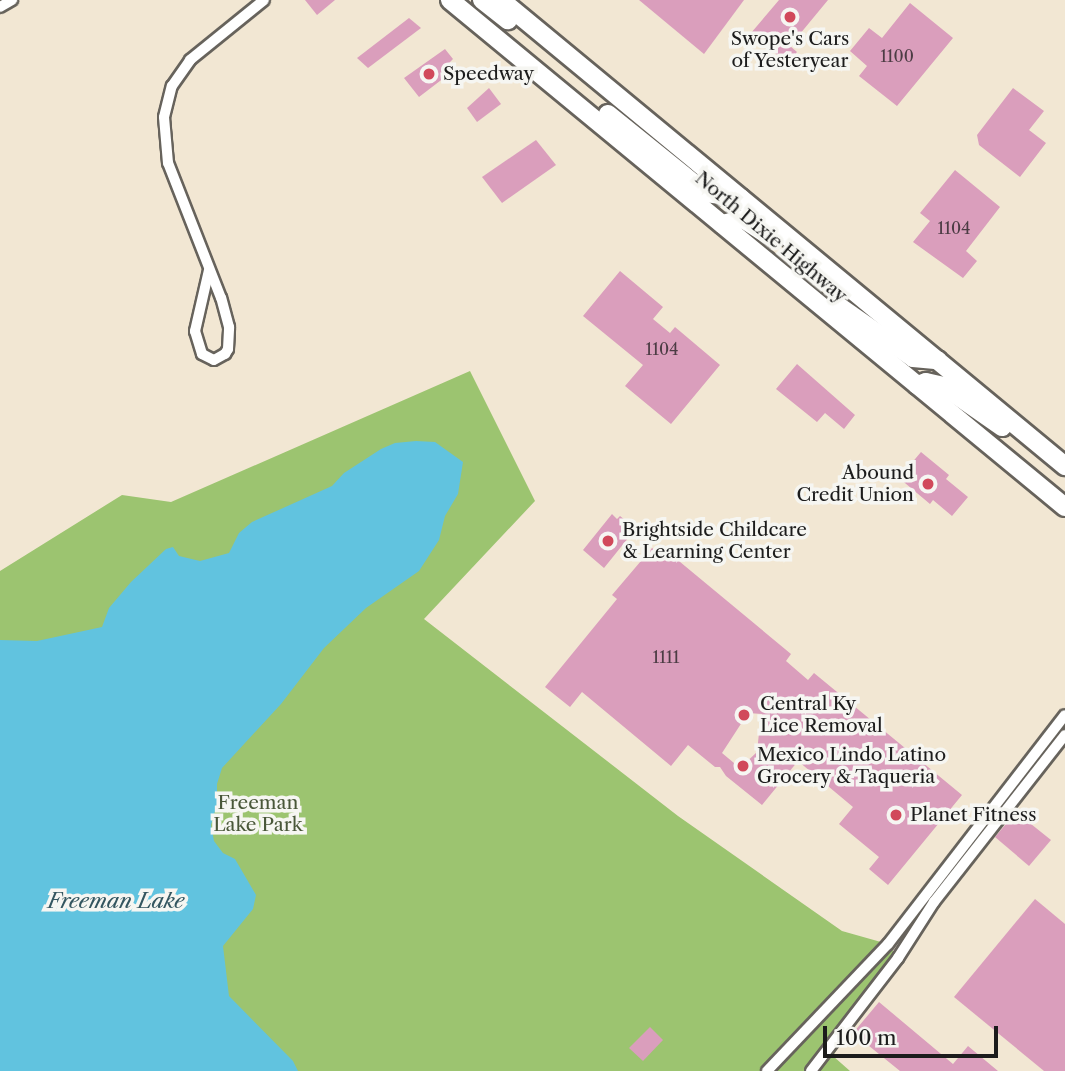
<!DOCTYPE html>
<html>
<head>
<meta charset="utf-8">
<style>
  body { margin:0 }
  #map { position:relative; width:1065px; height:1071px; overflow:hidden; background:#f2e7d3; font-family:"Libre Caslon Text",serif }
  div>[style] { position:absolute }
  .green>* { inset:0; background:#9cc470 }
  .water>* { inset:0; background:#61c3df }
  .building>* { inset:0; background:#da9ebc }
  .roads { filter:drop-shadow(2px 0 #67635c) drop-shadow(-2px 0 #67635c) drop-shadow(0 2px #67635c) drop-shadow(0 -2px #67635c) }
  .street>* { height:10px; margin:-5px; padding:0 5px; transform-origin:5px; border-radius:5px; background:#fff }
  .primary>* { height:18px; margin:-9px; padding:0 9px; transform-origin:9px; border-radius:9px; background:#fff }
  .dots>* { width:19px; height:19px; translate:-50% -50%; box-sizing:border-box; border:4px solid #f6f6f2; border-radius:50% }
  span { translate:-50% -50%; white-space:nowrap; text-align:center; line-height:1.15; -webkit-text-stroke:7px #f6f6f2; paint-order:stroke }
  .number-label { font-size:16px; color:#4c3c44 }
  .number-label span { -webkit-text-stroke-width:0 }
  .poi-label { font-size:19px; color:#1c1c1c }
  .left { translate:0 -50%; text-align:left }
  .right { translate:-100% -50%; text-align:right }
  .street-label { font-size:19px; color:#1c1c1c }
  .park-label { font-size:19px; color:#495739 }
  .water-label { font-size:21px; color:#345660; font-style:italic }
  .scale { position:absolute; left:823px; top:1026px; width:175px; height:32px; box-sizing:border-box; border:4px solid #1c1c1c; border-top:0; padding-left:9px; font-size:21px; line-height:24px; white-space:nowrap; color:#1c1c1c; -webkit-text-stroke:5px #f6f6f2; paint-order:stroke }
</style>
</head>
<body>
<div id="map">
  <div class="green">
    <i style="clip-path:polygon(470px 371px,535px 501px,424px 619px,678px 816px,842px 931px,888px 944px,898px 958px,871px 991px,833px 1056px,850px 1071px,0 1071px,0 571px,122px 495px,171px 502px)"></i>
  </div>
  <div class="water">
    <i style="clip-path:polygon(416px 441px,435px 442px,463px 462px,458px 494px,445px 516px,439px 540px,419px 571px,366px 608px,324px 648px,281px 704px,222px 768px,217px 784px,217px 804px,211px 825px,214px 841px,223px 853px,235px 859px,256px 895px,253px 909px,223px 946px,229px 996px,293px 1061px,298px 1071px,0 1071px,0 640px,37px 641px,102px 627px,109px 608px,131px 582px,166px 549px,173px 547px,179px 556px,200px 561px,229px 553px,239px 533px,252px 522px,332px 486px,344px 473px,381px 449px,395px 443px)"></i>
  </div>
  <div class="building">
    <i style="clip-path:polygon(305px 0,335px 0,317px 15px)"></i>
    <i style="clip-path:polygon(639px 0,744px 0,704px 54px)"></i>
    <i style="clip-path:polygon(779px 0,828px 0,790px 46px,797px 52px,787px 63px,751px 33px)"></i>
    <i style="clip-path:polygon(910px 3px,953px 38px,897px 106px,859px 76px,867px 66px,850px 51px,869px 28px,882px 38px)"></i>
    <i style="clip-path:polygon(409px 18px,421px 28px,368px 68px,357px 58px)"></i>
    <i style="clip-path:polygon(445px 49px,453px 59px,448px 64px,453px 71px,419px 97px,404px 78px)"></i>
    <i style="clip-path:polygon(489px 88px,501px 104px,477px 122px,467px 108px)"></i>
    <i style="clip-path:polygon(1013px 88px,1044px 111px,1029px 130px,1046px 143px,1020px 177px,979px 145px,977px 135px)"></i>
    <i style="clip-path:polygon(536px 140px,556px 165px,502px 203px,482px 177px)"></i>
    <i style="clip-path:polygon(955px 170px,1000px 207px,966px 251px,977px 261px,963px 278px,913px 242px,930px 221px,920px 213px)"></i>
    <i style="clip-path:polygon(620px 271px,663px 307px,653px 319px,670px 333px,675px 327px,720px 365px,671px 424px,625px 386px,643px 365px,583px 316px)"></i>
    <i style="clip-path:polygon(797px 364px,855px 415px,844px 429px,825px 413px,817px 422px,776px 389px)"></i>
    <i style="clip-path:polygon(921px 452px,949px 475px,946px 479px,968px 497px,952px 516px,933px 500px,930px 504px,899px 478px)"></i>
    <i style="clip-path:polygon(612px 514px,617px 519px,620px 516px,630px 524px,627px 528px,633px 532px,604px 568px,583px 550px)"></i>
    <i style="clip-path:polygon(evenodd,662px 547px,791px 654px,786px 661px,808px 680px,814px 673px,962px 795px,888px 885px,869px 869px,879px 857px,839px 824px,853px 807px,798px 761px,762px 805px,726px 776px,720px 767px,715px 767px,688px 745px,671px 766px,582px 692px,570px 707px,545px 687px,617px 599px,612px 595px,652px 548px,658px 552px,662px 547px,748px 713px,762px 714px,764px 726px,759px 733px,757px 752px,740px 768px,722px 753px,748px 713px)"></i>
    <i style="clip-path:polygon(1016px 812px,1051px 840px,1029px 866px,995px 837px)"></i>
    <i style="clip-path:polygon(1035px 899px,1065px 924px,1065px 1071px,1044px 1071px,954px 997px)"></i>
    <i style="clip-path:polygon(879px 1002px,953px 1064px,968px 1046px,998px 1071px,900px 1071px,853px 1033px)"></i>
    <i style="clip-path:polygon(650px 1027px,663px 1040px,643px 1061px,629px 1048px)"></i>
  </div>
  <div class="roads">
    <div class="street">
      <i style="left:0;top:7px;width:14px;rotate:-30deg"></i>
      <i style="left:209px;top:270px;width:63px;rotate:102.9deg"></i>
      <i style="left:195px;top:331px;width:24px;rotate:73deg"></i>
      <i style="left:202px;top:354px;width:13px;rotate:27deg"></i>
      <i style="left:214px;top:360px;width:13px;rotate:-29deg"></i>
      <i style="left:225px;top:354px;width:6px;rotate:-59deg"></i>
      <i style="left:228px;top:349px;width:22px;rotate:-87deg"></i>
      <i style="left:229px;top:327px;width:30px;rotate:-105deg"></i>
      <i style="left:221px;top:298px;width:145px;rotate:-111.4deg"></i>
      <i style="left:168px;top:163px;width:46px;rotate:-95deg"></i>
      <i style="left:164px;top:117px;width:32px;rotate:-76deg"></i>
      <i style="left:172px;top:86px;width:32px;rotate:-55deg"></i>
      <i style="left:190px;top:60px;width:95px;rotate:-39deg"></i>
      <i style="left:767px;top:1071px;width:175px;rotate:-46.4deg"></i>
      <i style="left:888px;top:944px;width:289px;rotate:-52.3deg"></i>
      <i style="left:811px;top:1071px;width:143px;rotate:-52.4deg"></i>
      <i style="left:898px;top:958px;width:67px;rotate:-57.3deg"></i>
      <i style="left:934px;top:902px;width:212px;rotate:-51.9deg"></i>
    </div>
    <div class="primary">
      <i style="left:450px;top:0;width:797px;rotate:39.5deg"></i>
      <i style="left:482px;top:0;width:33px;rotate:38deg"></i>
      <i style="left:501px;top:0;width:732px;rotate:39.56deg"></i>
      <i style="left:608px;top:114px;width:126px;rotate:38.9deg"></i>
      <i style="left:706px;top:193px;width:35px;rotate:8deg"></i>
      <i style="left:722px;top:224px;width:22px;rotate:-13deg"></i>
      <i style="left:743px;top:219px;width:35px;rotate:33deg"></i>
      <i style="left:836px;top:304px;width:94px;rotate:35deg"></i>
      <i style="left:913px;top:358px;width:25px;rotate:5deg"></i>
      <i style="left:917px;top:385px;width:9px;rotate:-18deg"></i>
      <i style="left:926px;top:382px;width:17px;rotate:13deg"></i>
      <i style="left:943px;top:386px;width:72px;rotate:34.8deg"></i>
    </div>
  </div>
  <div class="dots">
    <i style="left:790px;top:17px;background:#d1495b"></i>
    <i style="left:429px;top:74px;background:#d1495b"></i>
    <i style="left:928px;top:484px;background:#d1495b"></i>
    <i style="left:608px;top:541px;background:#d1495b"></i>
    <i style="left:744px;top:715px;background:#d1495b"></i>
    <i style="left:743px;top:766px;background:#d1495b"></i>
    <i style="left:896px;top:815px;background:#d1495b"></i>
  </div>
  <div class="number-label">
    <span style="left:897px;top:56px">1100</span>
    <span style="left:954px;top:228px">1104</span>
    <span style="left:662px;top:349px">1104</span>
    <span style="left:666px;top:657px">1111</span>
  </div>
  <div class="poi-label">
    <span style="left:790px;top:50px">Swope's Cars<br>of Yesteryear</span>
    <span class="left" style="left:443px;top:74px">Speedway</span>
    <span class="right" style="left:914px;top:484px">Abound<br>Credit Union</span>
    <span class="left" style="left:622px;top:541px">Brightside Childcare<br>&amp; Learning Center</span>
    <span class="left" style="left:760px;top:715px">Central Ky<br>Lice Removal</span>
    <span class="left" style="left:757px;top:766px">Mexico Lindo Latino<br>Grocery &amp; Taqueria</span>
    <span class="left" style="left:910px;top:815px">Planet Fitness</span>
  </div>
  <div class="street-label">
    <span style="left:771px;top:237px;rotate:40deg">North Dixie Highway</span>
  </div>
  <div class="park-label">
    <span style="left:258px;top:814px">Freeman<br>Lake Park</span>
  </div>
  <div class="water-label">
    <span style="left:116px;top:901px">Freeman Lake</span>
  </div>
  <div class="scale">100 m</div>
</div>
</body>
</html>
